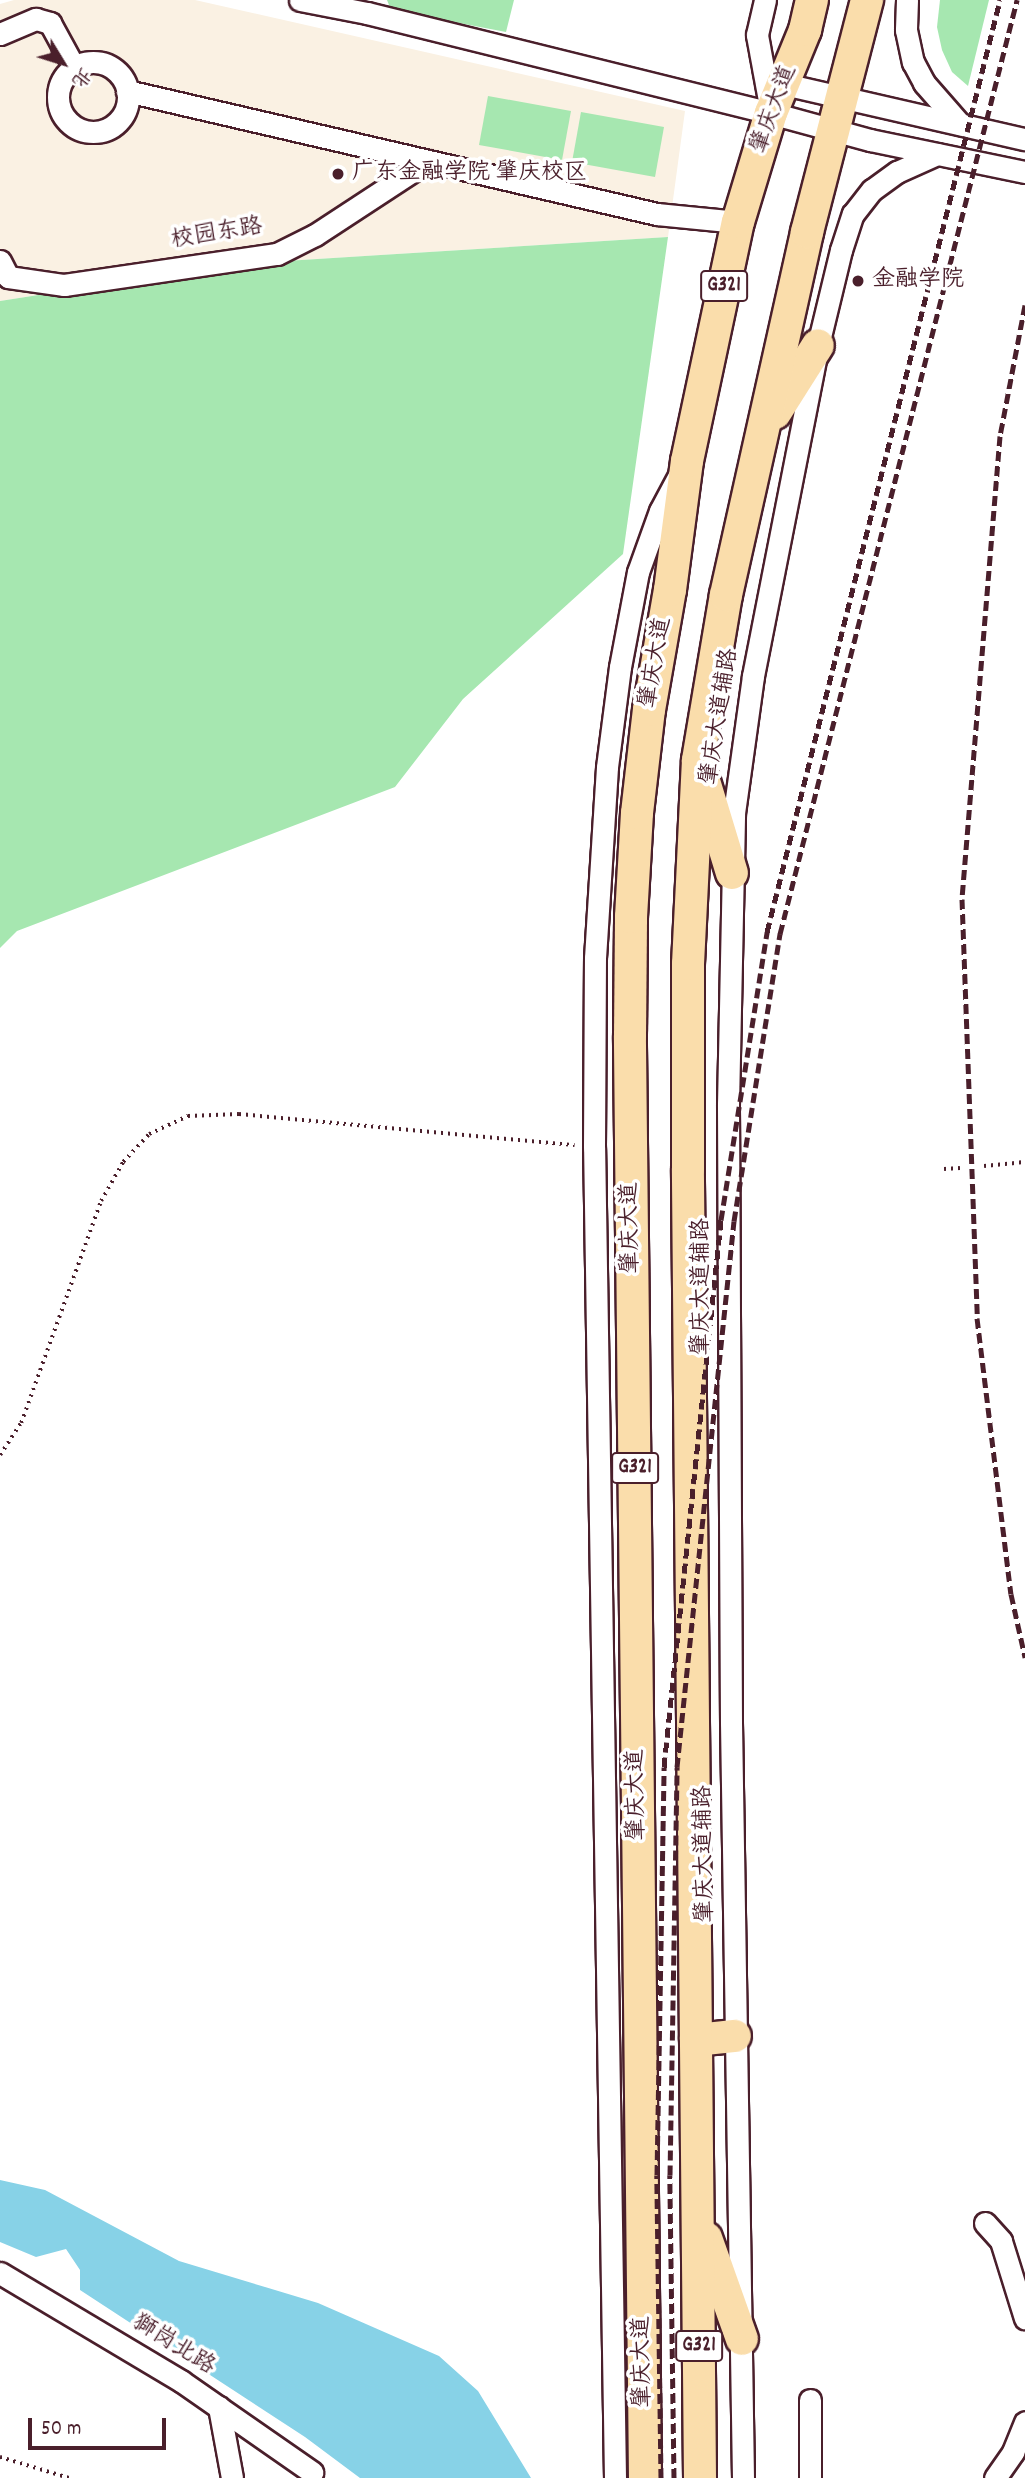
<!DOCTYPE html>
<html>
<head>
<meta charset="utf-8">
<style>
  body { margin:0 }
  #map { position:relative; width:1025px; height:2478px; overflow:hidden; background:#fff; font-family:Dekko,"LXGW WenKai TC",sans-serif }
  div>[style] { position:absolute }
  .built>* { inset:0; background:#faf1e3 }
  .green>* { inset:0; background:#a6e7b0 }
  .water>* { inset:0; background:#87d2e7 }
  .path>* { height:3.5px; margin-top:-1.75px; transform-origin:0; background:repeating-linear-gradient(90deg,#4a1f2b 0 2px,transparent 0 7px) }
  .roads { filter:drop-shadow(2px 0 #4a1f2b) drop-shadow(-2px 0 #4a1f2b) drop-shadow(0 2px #4a1f2b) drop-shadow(0 -2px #4a1f2b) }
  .minor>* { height:21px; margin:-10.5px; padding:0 10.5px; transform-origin:10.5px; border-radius:10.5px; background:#fff }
  .minor>.ring { margin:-10.5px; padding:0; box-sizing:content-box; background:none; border:21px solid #fff; border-radius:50% }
  .highway>* { height:32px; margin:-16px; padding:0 16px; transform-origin:16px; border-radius:16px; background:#faddab }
  .rail>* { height:5px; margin-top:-2.5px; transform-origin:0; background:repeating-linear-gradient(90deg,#4a1f2b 0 10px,transparent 0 15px) }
  .dots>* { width:19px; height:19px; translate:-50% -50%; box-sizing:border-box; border:4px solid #fff; border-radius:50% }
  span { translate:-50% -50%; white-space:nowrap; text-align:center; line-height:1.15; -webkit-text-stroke:7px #fff; paint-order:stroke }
  .shield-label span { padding:2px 5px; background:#fff; border:2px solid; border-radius:5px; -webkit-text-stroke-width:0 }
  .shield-label { font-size:21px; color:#4a1f2b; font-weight:700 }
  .street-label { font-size:23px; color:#4a1f2b }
  .poi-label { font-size:23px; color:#4a1f2b }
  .left { translate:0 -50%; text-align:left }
  .north { position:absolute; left:28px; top:28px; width:70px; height:70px; -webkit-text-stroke:5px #fff; paint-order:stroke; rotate:128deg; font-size:19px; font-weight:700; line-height:28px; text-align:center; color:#4a1f2b }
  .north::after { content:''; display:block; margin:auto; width:24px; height:32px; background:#4a1f2b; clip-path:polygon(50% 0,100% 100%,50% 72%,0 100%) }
  .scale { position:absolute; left:28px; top:2418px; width:138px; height:32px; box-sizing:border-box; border:4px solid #4a1f2b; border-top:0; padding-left:9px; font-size:21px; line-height:24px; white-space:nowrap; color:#4a1f2b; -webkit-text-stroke:5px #fff; paint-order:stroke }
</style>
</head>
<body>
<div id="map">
  <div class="built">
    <i style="clip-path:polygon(14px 0,195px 0,685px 111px,668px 237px,237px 264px,0 301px,0 4px)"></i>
  </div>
  <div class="green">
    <i style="clip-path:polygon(387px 0,514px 0,506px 32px,391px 10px)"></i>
    <i style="clip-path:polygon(940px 0,989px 0,968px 86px,952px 72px,942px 50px,937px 27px)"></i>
    <i style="clip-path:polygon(488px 96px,571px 111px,562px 160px,479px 145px)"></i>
    <i style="clip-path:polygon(581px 112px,664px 127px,655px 177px,572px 162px)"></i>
    <i style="clip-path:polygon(668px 237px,623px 554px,463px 699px,395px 787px,17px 931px,0 948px,0 301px,237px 264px)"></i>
  </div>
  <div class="water">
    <i style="clip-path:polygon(0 2180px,45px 2190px,179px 2261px,318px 2303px,439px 2356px,478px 2391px,531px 2478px,360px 2478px,305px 2437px,80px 2290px,80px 2270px,66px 2249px,36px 2257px,0 2242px)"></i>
  </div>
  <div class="path">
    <i style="left:984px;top:1166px;width:41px;rotate:-5.6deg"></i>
    <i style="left:944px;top:1169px;width:16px;rotate:-4deg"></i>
    <i style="left:0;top:1455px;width:38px;rotate:-57deg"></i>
    <i style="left:21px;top:1423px;width:236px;rotate:-70.2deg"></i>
    <i style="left:101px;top:1201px;width:45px;rotate:-60.6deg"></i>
    <i style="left:123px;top:1162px;width:38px;rotate:-47deg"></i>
    <i style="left:149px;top:1134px;width:43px;rotate:-24.8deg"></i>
    <i style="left:188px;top:1116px;width:51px;rotate:-2.2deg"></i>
    <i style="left:239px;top:1114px;width:337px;rotate:5.3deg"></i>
    <i style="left:0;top:2457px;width:72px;rotate:16.9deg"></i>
  </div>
  <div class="roads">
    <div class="minor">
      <i style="left:300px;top:0;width:68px;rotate:11deg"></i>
      <i style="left:367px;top:13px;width:416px;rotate:13.9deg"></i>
      <i style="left:771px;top:113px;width:103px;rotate:15.3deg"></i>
      <i style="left:870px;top:140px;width:158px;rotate:11.7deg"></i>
      <i style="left:765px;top:0;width:36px;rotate:103deg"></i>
      <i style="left:757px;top:35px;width:77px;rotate:79.6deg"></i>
      <i style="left:907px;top:0;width:30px;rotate:92deg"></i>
      <i style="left:906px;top:30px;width:33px;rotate:78deg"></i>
      <i style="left:913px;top:62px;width:24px;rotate:62deg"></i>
      <i style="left:924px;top:83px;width:55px;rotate:48.7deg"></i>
      <i style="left:0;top:34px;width:39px;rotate:-23deg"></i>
      <i style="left:36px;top:19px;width:15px;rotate:16deg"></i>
      <i style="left:50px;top:23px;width:50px;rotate:61.4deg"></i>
      <i class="ring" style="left:58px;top:62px;width:49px;height:49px"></i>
      <i style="left:784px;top:84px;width:247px;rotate:12.9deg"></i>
      <i style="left:127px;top:91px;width:544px;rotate:13.07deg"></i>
      <i style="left:657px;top:214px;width:81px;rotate:5.6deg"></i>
      <i style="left:0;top:261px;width:18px;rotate:63deg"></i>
      <i style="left:8px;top:277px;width:57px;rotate:8.1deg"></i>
      <i style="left:64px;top:285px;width:215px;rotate:-8.3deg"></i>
      <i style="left:277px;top:254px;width:42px;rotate:-26.6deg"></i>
      <i style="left:315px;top:235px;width:135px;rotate:-33.2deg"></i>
      <i style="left:985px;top:2223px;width:24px;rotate:48deg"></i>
      <i style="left:1001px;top:2241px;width:81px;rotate:72.7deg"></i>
      <i style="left:0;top:2273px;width:211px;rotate:30.8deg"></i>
      <i style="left:181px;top:2381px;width:160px;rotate:34.8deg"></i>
      <i style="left:219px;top:2407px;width:72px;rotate:79.6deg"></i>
      <i style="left:615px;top:2478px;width:1331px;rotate:-90.9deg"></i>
      <i style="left:594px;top:1147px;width:189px;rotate:-89.7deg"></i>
      <i style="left:595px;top:958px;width:191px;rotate:-86.4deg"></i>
      <i style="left:607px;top:767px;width:101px;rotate:-82.6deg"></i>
      <i style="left:620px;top:667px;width:97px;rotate:-79.3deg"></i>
      <i style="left:638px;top:572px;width:65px;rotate:-70.2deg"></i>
      <i style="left:660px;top:511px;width:40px;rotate:-62deg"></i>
      <i style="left:743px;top:2478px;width:756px;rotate:-90.91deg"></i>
      <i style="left:731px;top:1722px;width:618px;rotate:-90.28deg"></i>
      <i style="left:728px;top:1104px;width:291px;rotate:-88.8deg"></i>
      <i style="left:734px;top:813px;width:138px;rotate:-82.1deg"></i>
      <i style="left:753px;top:676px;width:337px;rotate:-78.9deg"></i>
      <i style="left:818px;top:345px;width:98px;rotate:-76.4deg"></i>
      <i style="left:841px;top:250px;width:38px;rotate:-72deg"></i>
      <i style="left:853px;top:214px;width:31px;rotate:-52deg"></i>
      <i style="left:872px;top:190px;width:31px;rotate:-36deg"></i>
      <i style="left:897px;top:172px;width:44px;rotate:-24.2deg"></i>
      <i style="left:810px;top:2478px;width:78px;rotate:-90deg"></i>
      <i style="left:995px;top:2478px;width:32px;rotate:-55deg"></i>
      <i style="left:1013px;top:2452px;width:32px;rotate:-68deg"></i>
    </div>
    <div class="highway">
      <i style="left:775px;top:413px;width:80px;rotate:-57.7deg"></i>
      <i style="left:704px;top:781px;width:96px;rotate:73.1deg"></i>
      <i style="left:696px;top:2040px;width:39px;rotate:-6deg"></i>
      <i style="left:706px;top:2238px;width:107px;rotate:70.4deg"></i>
      <i style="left:645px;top:2478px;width:1442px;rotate:-90.6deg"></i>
      <i style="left:630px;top:1036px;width:119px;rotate:-89.5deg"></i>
      <i style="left:631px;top:917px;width:104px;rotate:-86.7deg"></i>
      <i style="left:637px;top:813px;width:104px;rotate:-83.4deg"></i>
      <i style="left:649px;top:710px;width:122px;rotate:-80.1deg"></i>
      <i style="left:670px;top:590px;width:130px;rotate:-82.5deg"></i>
      <i style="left:687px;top:461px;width:244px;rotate:-78deg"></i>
      <i style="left:738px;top:222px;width:114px;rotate:-73.2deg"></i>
      <i style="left:771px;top:113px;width:90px;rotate:-67.7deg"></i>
      <i style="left:805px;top:30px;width:31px;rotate:-77deg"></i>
      <i style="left:700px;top:2478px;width:1309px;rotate:-90.53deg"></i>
      <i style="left:688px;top:1169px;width:205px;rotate:-90deg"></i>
      <i style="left:688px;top:964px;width:204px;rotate:-87.2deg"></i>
      <i style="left:698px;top:760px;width:167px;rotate:-80.4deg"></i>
      <i style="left:726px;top:595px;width:372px;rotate:-77.4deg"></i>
      <i style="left:807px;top:232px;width:240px;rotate:-75.5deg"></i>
    </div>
  </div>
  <div class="rail">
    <i style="left:1025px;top:305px;width:133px;rotate:100.8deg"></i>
    <i style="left:1000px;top:436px;width:465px;rotate:94.7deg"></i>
    <i style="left:962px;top:899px;width:419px;rotate:87.9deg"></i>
    <i style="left:977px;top:1318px;width:278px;rotate:83deg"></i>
    <i style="left:1011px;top:1594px;width:65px;rotate:77.5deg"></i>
    <i style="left:661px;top:2478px;width:303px;rotate:-90.8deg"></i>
    <i style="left:657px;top:2175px;width:408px;rotate:-89deg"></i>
    <i style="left:664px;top:1767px;width:550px;rotate:-84.05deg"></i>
    <i style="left:721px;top:1220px;width:292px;rotate:-80.9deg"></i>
    <i style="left:767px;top:932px;width:961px;rotate:-75.96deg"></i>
    <i style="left:674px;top:2478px;width:303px;rotate:-90.8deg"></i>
    <i style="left:670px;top:2175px;width:408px;rotate:-89deg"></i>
    <i style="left:677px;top:1767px;width:549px;rotate:-84.04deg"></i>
    <i style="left:734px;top:1221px;width:291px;rotate:-80.9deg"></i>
    <i style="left:780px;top:934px;width:964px;rotate:-75.76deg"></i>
  </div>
  <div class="dots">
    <i style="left:338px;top:174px;background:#4a1f2b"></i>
    <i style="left:858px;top:281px;background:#4a1f2b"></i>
  </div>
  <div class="shield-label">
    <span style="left:724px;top:286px">G321</span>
    <span style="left:635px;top:1468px">G321</span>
    <span style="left:699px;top:2346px">G321</span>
  </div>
  <div class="street-label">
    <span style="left:775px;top:110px;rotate:-70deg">肇庆大道</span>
    <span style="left:217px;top:235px;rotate:-9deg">校园东路</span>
    <span style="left:657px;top:663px;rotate:-80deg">肇庆大道</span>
    <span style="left:721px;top:717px;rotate:-81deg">肇庆大道辅路</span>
    <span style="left:632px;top:1228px;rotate:-91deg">肇庆大道</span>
    <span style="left:703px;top:1287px;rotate:-90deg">肇庆大道辅路</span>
    <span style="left:638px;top:1795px;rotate:-91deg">肇庆大道</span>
    <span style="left:706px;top:1854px;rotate:-91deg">肇庆大道辅路</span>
    <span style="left:173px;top:2346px;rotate:32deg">獅岗北路</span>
    <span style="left:644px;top:2362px;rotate:-91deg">肇庆大道</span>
  </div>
  <div class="poi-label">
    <span class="left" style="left:352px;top:174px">广东金融学院 肇庆校区</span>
    <span class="left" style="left:872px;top:281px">金融学院</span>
  </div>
  <div class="north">北</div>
  <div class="scale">50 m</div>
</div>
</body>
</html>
